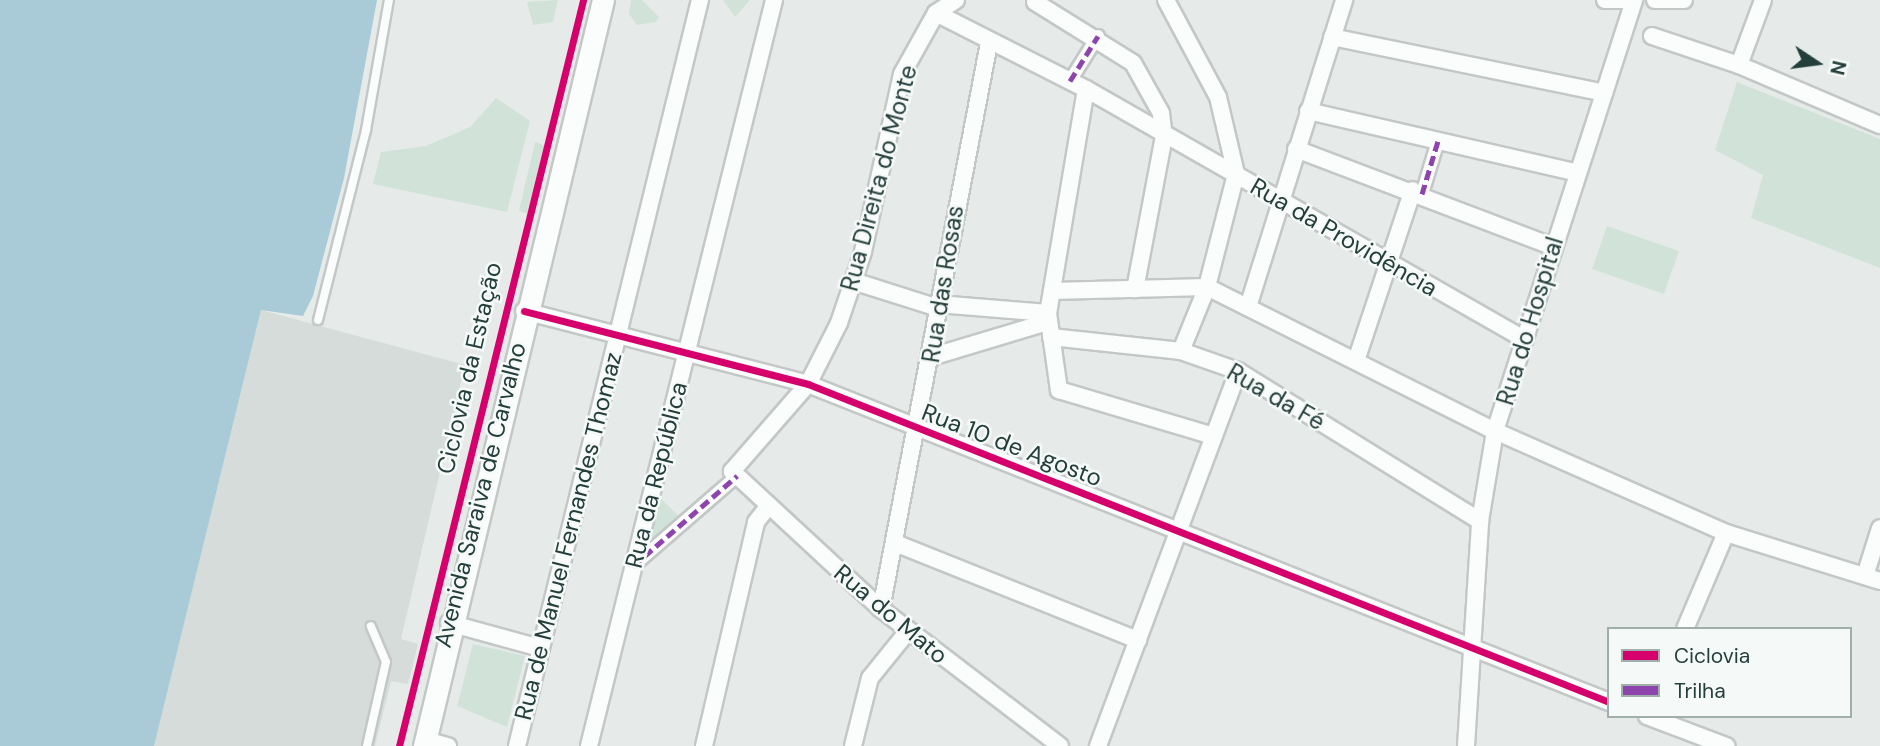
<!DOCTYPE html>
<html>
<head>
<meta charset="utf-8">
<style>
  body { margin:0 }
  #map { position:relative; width:1880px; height:746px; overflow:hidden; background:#e6ebe9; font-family:"DM Sans",sans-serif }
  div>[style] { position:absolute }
  .built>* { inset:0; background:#d5dcda }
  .green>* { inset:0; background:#d1e3d8 }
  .water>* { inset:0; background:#a9cad7 }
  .roads { filter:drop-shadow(2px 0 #c3c8c6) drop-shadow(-2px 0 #c3c8c6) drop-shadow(0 2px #c3c8c6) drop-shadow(0 -2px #c3c8c6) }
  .service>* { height:8px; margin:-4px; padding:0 4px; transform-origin:4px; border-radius:4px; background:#fbfcfc }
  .pedestrian>* { height:12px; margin:-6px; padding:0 6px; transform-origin:6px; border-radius:6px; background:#fbfcfc }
  .minor>* { height:16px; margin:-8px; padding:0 8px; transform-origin:8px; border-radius:8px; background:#fbfcfc }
  .secondary>* { height:21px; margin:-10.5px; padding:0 10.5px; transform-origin:10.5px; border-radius:10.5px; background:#fbfcfc }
  .quiet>* { height:5px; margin-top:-2.5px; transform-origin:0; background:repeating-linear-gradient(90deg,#8e44ad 0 10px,transparent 0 15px) }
  .cycleway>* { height:7px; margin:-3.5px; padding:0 3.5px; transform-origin:3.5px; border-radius:3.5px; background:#d6006c }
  span { translate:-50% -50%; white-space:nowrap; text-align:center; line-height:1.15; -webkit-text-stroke:5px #f5faf8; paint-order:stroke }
  .street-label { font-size:24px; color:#243e3b }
  .legend { position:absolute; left:1607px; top:627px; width:245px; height:91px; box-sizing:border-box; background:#f5faf8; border:2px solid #a1afac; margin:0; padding:9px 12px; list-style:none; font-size:21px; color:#243e3b }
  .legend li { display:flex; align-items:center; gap:14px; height:35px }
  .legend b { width:35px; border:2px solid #a1afac }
  .north { position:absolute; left:1782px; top:28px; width:70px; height:70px; -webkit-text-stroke:5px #f5faf8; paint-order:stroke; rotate:103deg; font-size:19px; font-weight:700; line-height:28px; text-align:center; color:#243e3b }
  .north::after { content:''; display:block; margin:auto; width:24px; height:32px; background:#243e3b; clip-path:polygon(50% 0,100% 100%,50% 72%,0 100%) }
</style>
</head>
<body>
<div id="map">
  <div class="built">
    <i style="clip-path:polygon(261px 310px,465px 365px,401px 639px,418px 644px,408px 684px,391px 681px,375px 746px,154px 746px)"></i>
  </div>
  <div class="green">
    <i style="clip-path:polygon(558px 0,553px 22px,533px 25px,527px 2px)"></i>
    <i style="clip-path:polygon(631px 0,642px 0,659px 17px,656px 22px,637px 25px,629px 14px)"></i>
    <i style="clip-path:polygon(723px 0,750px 0,735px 17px)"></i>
    <i style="clip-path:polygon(1737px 82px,1880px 139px,1880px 268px,1751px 218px,1763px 175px,1715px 150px)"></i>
    <i style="clip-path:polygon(496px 98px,530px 121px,507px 212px,373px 184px,381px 152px,426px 146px,470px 127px)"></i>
    <i style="clip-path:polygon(535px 142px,546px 146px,530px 214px,519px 211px)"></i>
    <i style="clip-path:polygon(1607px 226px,1679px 251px,1664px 294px,1592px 269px)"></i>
    <i style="clip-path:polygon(656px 493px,684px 522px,633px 566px)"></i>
    <i style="clip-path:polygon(473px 644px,525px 656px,507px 727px,457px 706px)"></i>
  </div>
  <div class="water">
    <i style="clip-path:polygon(0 0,377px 0,344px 178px,313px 296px,303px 316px,261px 310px,154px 746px,0 746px)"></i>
  </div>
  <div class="roads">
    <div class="service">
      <i style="left:318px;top:320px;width:196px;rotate:-75.8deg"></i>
      <i style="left:366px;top:130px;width:132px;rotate:-80deg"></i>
      <i style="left:367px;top:746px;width:86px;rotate:-77.3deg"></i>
      <i style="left:386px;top:662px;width:39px;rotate:-113deg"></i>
    </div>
    <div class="pedestrian">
      <i style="left:1070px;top:81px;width:53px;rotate:-58.1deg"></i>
      <i style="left:1422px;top:194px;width:55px;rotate:-73.2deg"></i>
      <i style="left:633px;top:566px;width:138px;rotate:-40.9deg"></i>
    </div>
    <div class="minor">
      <i style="left:956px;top:0;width:24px;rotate:147deg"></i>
      <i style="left:936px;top:13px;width:70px;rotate:119.1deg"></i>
      <i style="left:902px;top:74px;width:182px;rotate:102.4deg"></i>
      <i style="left:863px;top:252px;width:75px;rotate:108.7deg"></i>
      <i style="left:839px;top:323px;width:68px;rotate:116.9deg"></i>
      <i style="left:808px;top:384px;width:116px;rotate:131.1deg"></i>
      <i style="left:732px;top:471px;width:203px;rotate:42.8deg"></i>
      <i style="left:881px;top:609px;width:225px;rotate:37.4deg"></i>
      <i style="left:1166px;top:0;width:110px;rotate:61.8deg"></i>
      <i style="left:1218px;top:97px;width:79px;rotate:76.8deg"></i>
      <i style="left:1236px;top:174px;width:117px;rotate:104.4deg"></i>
      <i style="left:1207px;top:287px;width:69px;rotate:112.1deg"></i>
      <i style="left:1605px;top:0;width:17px"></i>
      <i style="left:1655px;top:0;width:29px"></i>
      <i style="left:1035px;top:2px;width:115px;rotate:31.9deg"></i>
      <i style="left:1133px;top:63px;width:57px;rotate:60.8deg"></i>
      <i style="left:1161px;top:113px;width:23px;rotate:83deg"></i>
      <i style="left:1164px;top:136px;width:156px;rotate:100.7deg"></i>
      <i style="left:936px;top:13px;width:168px;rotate:26.9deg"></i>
      <i style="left:1086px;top:89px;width:504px;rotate:29.72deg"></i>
      <i style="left:1652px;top:36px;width:92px;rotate:18.4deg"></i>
      <i style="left:1739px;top:65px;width:69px;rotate:-69.7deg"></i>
      <i style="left:1332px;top:37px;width:278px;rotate:11.6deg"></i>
      <i style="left:1739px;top:65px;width:153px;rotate:23.1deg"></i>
      <i style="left:1086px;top:89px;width:227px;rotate:99.6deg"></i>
      <i style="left:1048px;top:313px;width:78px;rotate:81.9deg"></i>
      <i style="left:1059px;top:390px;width:161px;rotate:16.6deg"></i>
      <i style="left:1308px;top:111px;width:277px;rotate:12.9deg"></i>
      <i style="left:1296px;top:149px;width:274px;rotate:20.8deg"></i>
      <i style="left:853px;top:281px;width:89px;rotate:17.6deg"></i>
      <i style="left:1052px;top:291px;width:155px;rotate:-1.5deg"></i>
      <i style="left:1207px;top:287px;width:322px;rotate:26.6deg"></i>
      <i style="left:1495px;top:431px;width:253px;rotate:23.8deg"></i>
      <i style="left:1726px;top:533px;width:161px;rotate:17.3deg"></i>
      <i style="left:938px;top:304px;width:110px;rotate:4.7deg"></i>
      <i style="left:1248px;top:307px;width:322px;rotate:-72.6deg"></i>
      <i style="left:524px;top:311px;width:293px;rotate:14.4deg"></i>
      <i style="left:808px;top:384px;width:862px;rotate:21.65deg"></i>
      <i style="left:1051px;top:337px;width:131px;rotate:6.1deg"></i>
      <i style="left:1181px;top:351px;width:60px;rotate:19.3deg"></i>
      <i style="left:1238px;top:371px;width:285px;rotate:31.8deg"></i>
      <i style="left:931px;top:357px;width:122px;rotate:-16.7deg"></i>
      <i style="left:1356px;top:361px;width:180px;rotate:-71.6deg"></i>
      <i style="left:895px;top:543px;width:262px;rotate:21.8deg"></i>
      <i style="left:1865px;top:576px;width:50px;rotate:-72.6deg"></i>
      <i style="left:881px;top:609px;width:576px;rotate:-79.2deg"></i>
      <i style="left:449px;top:623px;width:94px;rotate:15.4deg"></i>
      <i style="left:1685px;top:629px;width:104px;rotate:-66.9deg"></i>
      <i style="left:1647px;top:716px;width:85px;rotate:20.8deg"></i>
      <i style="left:425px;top:740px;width:24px;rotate:15deg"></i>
      <i style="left:517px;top:746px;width:768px;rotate:-76.22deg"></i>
      <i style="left:589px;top:746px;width:769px;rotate:-76.07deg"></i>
      <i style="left:704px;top:746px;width:230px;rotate:-76.9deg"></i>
      <i style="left:756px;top:522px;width:18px;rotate:-52deg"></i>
      <i style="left:853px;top:746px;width:70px;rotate:-76deg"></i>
      <i style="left:870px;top:678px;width:60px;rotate:-51deg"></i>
      <i style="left:1098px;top:746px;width:400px;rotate:-69.5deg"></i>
      <i style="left:1466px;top:746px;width:225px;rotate:-86.4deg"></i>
      <i style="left:1480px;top:521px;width:91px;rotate:-80.5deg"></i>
      <i style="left:1495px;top:431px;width:453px;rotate:-72.1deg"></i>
    </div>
    <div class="secondary">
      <i style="left:424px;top:746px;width:767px;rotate:-76.51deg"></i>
    </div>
  </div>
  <div class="quiet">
    <i style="left:1070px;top:81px;width:53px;rotate:-58.1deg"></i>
    <i style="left:1422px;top:194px;width:55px;rotate:-73.2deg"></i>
    <i style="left:633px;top:566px;width:138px;rotate:-40.9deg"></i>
  </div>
  <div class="cycleway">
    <i style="left:524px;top:311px;width:293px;rotate:14.4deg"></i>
    <i style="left:808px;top:384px;width:862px;rotate:21.65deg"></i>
    <i style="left:399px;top:746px;width:768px;rotate:-76.14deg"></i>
  </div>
  <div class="street-label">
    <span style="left:879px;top:178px;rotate:-75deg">Rua Direita do Monte</span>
    <span style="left:1344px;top:237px;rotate:30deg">Rua da Providência</span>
    <span style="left:943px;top:284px;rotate:-81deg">Rua das Rosas</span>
    <span style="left:1530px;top:321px;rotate:-73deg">Rua do Hospital</span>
    <span style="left:469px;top:368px;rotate:-77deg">Ciclovia da Estação</span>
    <span style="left:1276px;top:397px;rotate:30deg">Rua da Fé</span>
    <span style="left:1012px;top:445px;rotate:21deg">Rua 10 de Agosto</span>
    <span style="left:656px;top:475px;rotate:-76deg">Rua da República</span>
    <span style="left:480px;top:495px;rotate:-76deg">Avenida Saraiva de Carvalho</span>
    <span style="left:568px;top:536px;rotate:-76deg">Rua de Manuel Fernandes Thomaz</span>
    <span style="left:891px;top:614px;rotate:40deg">Rua do Mato</span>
  </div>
  <ul class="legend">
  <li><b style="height:9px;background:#d6006c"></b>Ciclovia</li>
  <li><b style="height:9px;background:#8e44ad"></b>Trilha</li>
  </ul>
  <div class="north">N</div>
</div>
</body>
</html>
